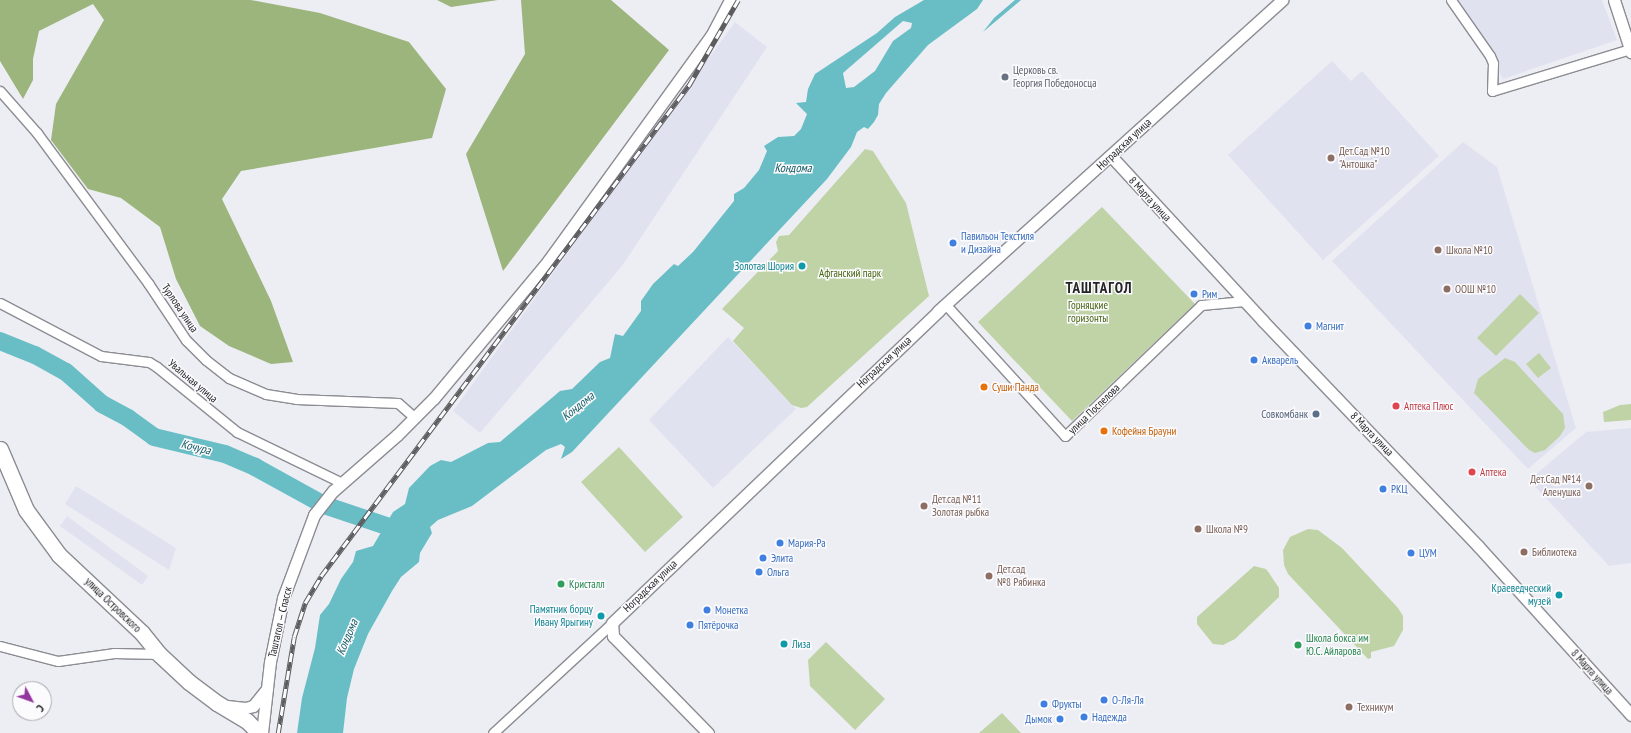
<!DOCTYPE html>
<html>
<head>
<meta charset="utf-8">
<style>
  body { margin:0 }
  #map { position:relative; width:1631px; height:733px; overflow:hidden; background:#edeef4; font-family:"PT Sans Narrow",sans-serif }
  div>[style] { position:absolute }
  .built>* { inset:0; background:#e1e2f0 }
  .green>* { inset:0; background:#bfd3a7 }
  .forest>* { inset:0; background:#9cb57c }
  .water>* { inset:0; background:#69bec6 }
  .river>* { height:18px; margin:-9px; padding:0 9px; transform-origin:9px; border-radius:9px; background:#69bec6 }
  .roads { filter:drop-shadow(1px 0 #8c8c93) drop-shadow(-1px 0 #8c8c93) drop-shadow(0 1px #8c8c93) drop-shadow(0 -1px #8c8c93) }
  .minor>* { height:9px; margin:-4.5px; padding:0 4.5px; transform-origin:4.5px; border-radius:4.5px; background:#fff }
  .tertiary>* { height:11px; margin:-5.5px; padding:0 5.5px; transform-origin:5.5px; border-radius:5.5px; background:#fff }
  .primary>* { height:15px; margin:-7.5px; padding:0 7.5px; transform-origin:7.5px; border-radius:7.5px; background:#fff }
  .rail>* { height:4.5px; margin-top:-2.25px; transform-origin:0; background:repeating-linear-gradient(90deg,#fbfbfe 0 9px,#5d5d60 0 18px); box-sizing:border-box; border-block:1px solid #5d5d60 }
  .dots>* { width:11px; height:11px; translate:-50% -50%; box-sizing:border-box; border:2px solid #fbfbfe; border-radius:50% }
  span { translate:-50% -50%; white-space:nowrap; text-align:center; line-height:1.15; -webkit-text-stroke:3px #fbfbfe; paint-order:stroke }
  .worship-label { font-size:11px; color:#5b616d }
  .left { translate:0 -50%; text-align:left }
  .street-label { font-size:11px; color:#242426 }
  .education-label { font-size:11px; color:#785e54 }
  .right { translate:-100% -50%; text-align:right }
  .shop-label { font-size:11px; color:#366cbe }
  .culture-label { font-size:11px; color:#0d838f }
  .park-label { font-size:11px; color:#45620c }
  .food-label { font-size:11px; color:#c56008 }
  .health-label { font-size:11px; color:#be3a42 }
  .service-label { font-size:11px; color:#4e5e75 }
  .leisure-label { font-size:11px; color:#27864d }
  .water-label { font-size:12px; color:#135c62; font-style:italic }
  .district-label { font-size:15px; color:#242426; font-weight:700; letter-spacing:1px }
  .north { position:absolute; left:12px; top:681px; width:40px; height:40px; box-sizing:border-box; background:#fbfbfe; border:1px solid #a5a5a8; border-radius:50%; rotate:131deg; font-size:11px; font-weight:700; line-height:16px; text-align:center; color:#242426 }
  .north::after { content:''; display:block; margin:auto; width:14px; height:18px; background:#94359e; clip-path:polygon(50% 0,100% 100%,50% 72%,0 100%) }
</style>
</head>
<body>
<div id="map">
  <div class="built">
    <i style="clip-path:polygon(1454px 0,1602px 0,1617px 40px,1503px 79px,1475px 27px)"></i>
    <i style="clip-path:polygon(735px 22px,767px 47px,622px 266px,480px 433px,453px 411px)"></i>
    <i style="clip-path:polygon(1332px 61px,1351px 81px,1362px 71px,1439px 156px,1323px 260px,1228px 155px)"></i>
    <i style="clip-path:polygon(1463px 142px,1497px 167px,1576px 428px,1528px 469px,1332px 261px)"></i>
    <i style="clip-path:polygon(728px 337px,796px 409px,713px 488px,649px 420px)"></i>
    <i style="clip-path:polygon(1631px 428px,1631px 563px,1609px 566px,1529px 480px,1586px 432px)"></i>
    <i style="clip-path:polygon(76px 486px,176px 548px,169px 570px,65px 504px)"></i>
    <i style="clip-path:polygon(67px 516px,148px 576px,142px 585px,60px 526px)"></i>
  </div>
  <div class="green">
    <i style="clip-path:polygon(865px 149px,873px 151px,906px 203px,929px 296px,807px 407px,801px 408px,792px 405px,733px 341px,744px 328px,722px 309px,778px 251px,776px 242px,779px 236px,789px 235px)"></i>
    <i style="clip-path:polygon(1102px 207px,1195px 304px,1072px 421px,978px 322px)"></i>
    <i style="clip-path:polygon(1520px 294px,1539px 313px,1496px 356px,1477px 338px)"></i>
    <i style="clip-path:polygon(1539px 353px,1551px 368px,1538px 378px,1526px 364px)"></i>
    <i style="clip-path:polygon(1505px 358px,1515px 362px,1563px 414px,1565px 428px,1560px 436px,1545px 450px,1535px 453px,1529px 450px,1474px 393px,1478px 379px)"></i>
    <i style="clip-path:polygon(1631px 404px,1631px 420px,1604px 422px,1603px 412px,1620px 405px)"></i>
    <i style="clip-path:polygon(619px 447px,683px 517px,645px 552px,581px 482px)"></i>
    <i style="clip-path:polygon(1308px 529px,1318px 530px,1342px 548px,1398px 608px,1403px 616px,1403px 630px,1394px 646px,1371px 652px,1371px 658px,1368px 659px,1288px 574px,1284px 565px,1283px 550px,1290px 537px)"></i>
    <i style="clip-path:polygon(1254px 566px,1266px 569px,1269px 573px,1279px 588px,1279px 597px,1235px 639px,1223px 645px,1213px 644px,1197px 624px,1197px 617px)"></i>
    <i style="clip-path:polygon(826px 642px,885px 699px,855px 730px,810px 686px,808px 660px)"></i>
    <i style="clip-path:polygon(1002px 713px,1021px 733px,979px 733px)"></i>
  </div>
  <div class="forest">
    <i style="clip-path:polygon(0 0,251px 0,320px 13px,409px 42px,446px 89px,432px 138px,241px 171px,222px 199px,271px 301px,293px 362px,271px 364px,229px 346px,200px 326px,176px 279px,160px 227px,121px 198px,88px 189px,51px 140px,56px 104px,104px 20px,93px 4px,39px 31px,33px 59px,33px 80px,23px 99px,0 61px)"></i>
    <i style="clip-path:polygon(437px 0,498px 0,451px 7px)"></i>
    <i style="clip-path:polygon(521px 0,611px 0,669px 50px,503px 271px,466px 154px,525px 54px)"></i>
  </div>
  <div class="water">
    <i style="clip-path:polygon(evenodd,924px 0,983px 0,977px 9px,928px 45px,886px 93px,879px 104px,878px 115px,874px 122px,868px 129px,864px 127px,857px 132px,851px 147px,827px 179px,572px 452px,561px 459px,565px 447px,561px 444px,546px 450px,472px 506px,438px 520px,430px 527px,432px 533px,420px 553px,419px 562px,401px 577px,392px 591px,368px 634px,354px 669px,347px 698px,343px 733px,297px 733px,302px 698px,315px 648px,320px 615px,329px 604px,341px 579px,353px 562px,356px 551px,373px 546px,393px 512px,405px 504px,409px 488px,430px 466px,441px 460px,451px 462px,488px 443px,500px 442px,560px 391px,572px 389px,600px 362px,610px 358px,615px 334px,623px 336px,641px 311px,641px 301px,653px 284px,674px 264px,678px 266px,693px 252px,734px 201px,734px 194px,744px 188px,759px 170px,767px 151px,764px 146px,778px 137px,794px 136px,801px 129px,807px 114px,796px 103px,806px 102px,808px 89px,815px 74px,877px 33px,895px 17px,924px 0,903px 21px,912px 23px,911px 28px,893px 41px,875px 71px,854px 87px,846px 88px,843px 73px,903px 21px)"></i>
    <i style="clip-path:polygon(1015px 0,1021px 0,983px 32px,994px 18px)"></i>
  </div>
  <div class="river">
    <i style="left:0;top:341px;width:38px;rotate:22deg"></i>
    <i style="left:35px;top:355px;width:35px;rotate:29deg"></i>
    <i style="left:66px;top:372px;width:48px;rotate:41.6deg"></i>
    <i style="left:102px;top:404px;width:30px;rotate:28deg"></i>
    <i style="left:128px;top:418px;width:32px;rotate:36deg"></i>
    <i style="left:154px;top:437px;width:73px;rotate:13.5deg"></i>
    <i style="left:225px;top:454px;width:33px;rotate:23deg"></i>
    <i style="left:255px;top:467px;width:79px;rotate:28.8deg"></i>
    <i style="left:324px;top:505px;width:84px;rotate:18.6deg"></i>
  </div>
  <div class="roads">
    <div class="minor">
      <i style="left:1451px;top:0;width:68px;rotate:55.1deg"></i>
      <i style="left:1490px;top:56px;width:8px;rotate:67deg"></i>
      <i style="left:1493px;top:63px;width:28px;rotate:92deg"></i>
      <i style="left:1492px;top:91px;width:144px;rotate:-16.9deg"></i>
      <i style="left:0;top:91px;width:56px;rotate:48.6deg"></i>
      <i style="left:37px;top:133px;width:187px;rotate:53.5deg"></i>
      <i style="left:148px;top:283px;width:69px;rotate:56.3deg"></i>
      <i style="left:186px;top:340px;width:28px;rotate:45deg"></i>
      <i style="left:206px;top:360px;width:29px;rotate:38deg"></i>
      <i style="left:229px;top:378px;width:40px;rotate:23.4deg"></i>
      <i style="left:266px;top:394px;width:30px;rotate:9deg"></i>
      <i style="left:296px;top:399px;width:102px;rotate:2.2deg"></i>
      <i style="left:398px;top:403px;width:21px;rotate:41deg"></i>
      <i style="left:0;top:303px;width:114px;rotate:27.7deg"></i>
      <i style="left:101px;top:356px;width:48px;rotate:7.1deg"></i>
      <i style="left:149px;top:362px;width:9px;rotate:32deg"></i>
      <i style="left:157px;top:367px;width:103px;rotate:39.1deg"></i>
      <i style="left:237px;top:432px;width:117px;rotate:25.9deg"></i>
      <i style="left:946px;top:305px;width:177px;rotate:47.7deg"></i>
      <i style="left:1065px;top:436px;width:189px;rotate:-43.9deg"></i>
      <i style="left:1201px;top:305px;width:44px;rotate:-5.2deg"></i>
      <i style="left:0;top:646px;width:60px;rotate:14.5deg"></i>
      <i style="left:58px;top:661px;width:57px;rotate:-8.1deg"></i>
      <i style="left:114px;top:653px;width:45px;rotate:1.3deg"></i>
      <i style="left:493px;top:733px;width:162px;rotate:-42.7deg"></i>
    </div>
    <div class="tertiary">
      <i style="left:1614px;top:0;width:55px;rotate:71.9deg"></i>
      <i style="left:1111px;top:156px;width:224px;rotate:47.3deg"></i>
      <i style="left:1263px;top:321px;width:311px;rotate:46.3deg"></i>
      <i style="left:1478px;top:546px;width:228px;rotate:47.8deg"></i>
      <i style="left:227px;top:706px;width:18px;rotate:6deg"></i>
      <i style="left:245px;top:708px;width:8px;rotate:-14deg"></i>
      <i style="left:253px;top:706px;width:22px;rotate:-51deg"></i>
      <i style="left:262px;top:733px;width:71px;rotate:-83.6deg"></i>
      <i style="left:270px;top:662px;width:65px;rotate:-78.5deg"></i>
      <i style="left:283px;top:598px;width:89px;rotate:-69.5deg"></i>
      <i style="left:314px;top:515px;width:31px;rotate:-52deg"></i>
      <i style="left:333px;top:491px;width:85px;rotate:-41.2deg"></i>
      <i style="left:397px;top:435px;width:52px;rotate:-45deg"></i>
      <i style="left:434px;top:398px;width:178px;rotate:-50.2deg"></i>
      <i style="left:548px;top:261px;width:278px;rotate:-54.1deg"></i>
      <i style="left:711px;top:36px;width:41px;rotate:-62.2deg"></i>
      <i style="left:708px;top:733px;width:136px;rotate:-134.4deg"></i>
      <i style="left:613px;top:636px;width:13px;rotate:-94deg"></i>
      <i style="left:612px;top:623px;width:451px;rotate:-43.7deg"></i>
      <i style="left:938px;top:311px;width:464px;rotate:-42.1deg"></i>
    </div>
    <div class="primary">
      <i style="left:0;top:449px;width:66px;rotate:66.9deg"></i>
      <i style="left:26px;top:510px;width:56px;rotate:53.7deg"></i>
      <i style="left:59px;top:555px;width:114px;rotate:43.2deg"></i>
      <i style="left:142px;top:633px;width:27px;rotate:51deg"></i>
      <i style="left:159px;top:654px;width:41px;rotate:43deg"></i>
      <i style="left:189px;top:682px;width:35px;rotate:37deg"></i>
      <i style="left:217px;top:703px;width:35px;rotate:31deg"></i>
      <i style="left:247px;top:721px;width:17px;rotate:45deg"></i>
    </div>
  </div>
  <div class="rail">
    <i style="left:278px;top:733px;width:97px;rotate:-80.5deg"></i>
    <i style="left:294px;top:637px;width:36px;rotate:-72deg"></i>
    <i style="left:305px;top:603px;width:31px;rotate:-59deg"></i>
    <i style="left:321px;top:576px;width:614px;rotate:-53.15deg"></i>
    <i style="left:689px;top:85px;width:98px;rotate:-60deg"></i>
  </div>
  <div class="dots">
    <i style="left:1005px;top:77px;background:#6b7280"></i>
    <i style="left:1331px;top:158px;background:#8d6e63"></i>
    <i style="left:953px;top:243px;background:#3f7fe0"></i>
    <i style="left:1438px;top:250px;background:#8d6e63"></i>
    <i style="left:802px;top:266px;background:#0f9aa8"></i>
    <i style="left:1447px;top:289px;background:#8d6e63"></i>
    <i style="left:1194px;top:294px;background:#3f7fe0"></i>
    <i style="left:1308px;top:326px;background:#3f7fe0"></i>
    <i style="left:1254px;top:360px;background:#3f7fe0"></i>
    <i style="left:984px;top:387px;background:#e8710a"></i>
    <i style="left:1396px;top:406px;background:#e0444e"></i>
    <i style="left:1316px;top:414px;background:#5c6f8a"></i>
    <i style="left:1104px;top:431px;background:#e8710a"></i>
    <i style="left:1472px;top:472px;background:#e0444e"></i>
    <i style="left:1589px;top:486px;background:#8d6e63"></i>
    <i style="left:1383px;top:489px;background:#3f7fe0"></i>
    <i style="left:924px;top:506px;background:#8d6e63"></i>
    <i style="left:1198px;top:529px;background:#8d6e63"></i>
    <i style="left:780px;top:543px;background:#3f7fe0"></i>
    <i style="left:1524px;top:552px;background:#8d6e63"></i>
    <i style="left:1411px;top:553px;background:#3f7fe0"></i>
    <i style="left:763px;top:558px;background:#3f7fe0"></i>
    <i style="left:759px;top:572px;background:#3f7fe0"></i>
    <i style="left:989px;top:576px;background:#8d6e63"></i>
    <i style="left:561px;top:584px;background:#2e9e5b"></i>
    <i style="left:1559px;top:595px;background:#0f9aa8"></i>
    <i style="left:707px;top:610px;background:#3f7fe0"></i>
    <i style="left:601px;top:616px;background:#0f9aa8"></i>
    <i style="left:690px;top:625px;background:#3f7fe0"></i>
    <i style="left:784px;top:644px;background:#0f9aa8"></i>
    <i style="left:1298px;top:645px;background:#2e9e5b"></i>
    <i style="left:1104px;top:700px;background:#3f7fe0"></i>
    <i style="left:1044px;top:704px;background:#3f7fe0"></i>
    <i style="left:1349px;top:707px;background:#8d6e63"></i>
    <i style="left:1084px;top:717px;background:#3f7fe0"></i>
    <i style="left:1060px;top:719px;background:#3f7fe0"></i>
  </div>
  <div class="worship-label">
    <span class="left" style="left:1013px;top:77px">Церковь св.<br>Георгия Победоносца</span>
  </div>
  <div class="street-label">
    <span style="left:1124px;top:144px;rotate:-43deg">Ноградская улица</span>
    <span style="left:1150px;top:199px;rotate:47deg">8 Марта улица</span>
    <span style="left:180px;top:308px;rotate:56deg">Турлова улица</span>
    <span style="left:884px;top:362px;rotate:-43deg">Ноградская улица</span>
    <span style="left:193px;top:381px;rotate:40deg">Увальная улица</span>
    <span style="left:1094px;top:409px;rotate:-44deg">улица Поспелова</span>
    <span style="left:1372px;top:434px;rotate:46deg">8 Марта улица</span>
    <span style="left:650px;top:586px;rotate:-44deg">Ноградская улица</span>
    <span style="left:113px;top:605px;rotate:44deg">улица Островского</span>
    <span style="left:280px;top:622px;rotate:-77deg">Таштагол — Спасск</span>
    <span style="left:1592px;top:672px;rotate:48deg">8 Марта улица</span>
  </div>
  <div class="education-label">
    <span class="left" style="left:1339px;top:158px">Дет.Сад №10<br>"Антошка"</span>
    <span class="left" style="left:1446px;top:250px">Школа №10</span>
    <span class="left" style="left:1455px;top:289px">ООШ №10</span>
    <span class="right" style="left:1581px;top:486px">Дет.Сад №14<br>Аленушка</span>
    <span class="left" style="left:932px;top:506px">Дет.сад №11<br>Золотая рыбка</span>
    <span class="left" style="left:1206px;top:529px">Школа №9</span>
    <span class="left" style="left:1532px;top:552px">Библиотека</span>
    <span class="left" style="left:997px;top:576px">Дет.сад<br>№8 Рябинка</span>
    <span class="left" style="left:1357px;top:707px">Техникум</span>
  </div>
  <div class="shop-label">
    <span class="left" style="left:961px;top:243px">Павильон Текстиля<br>и Дизайна</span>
    <span class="left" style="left:1202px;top:294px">Рим</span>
    <span class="left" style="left:1316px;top:326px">Магнит</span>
    <span class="left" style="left:1262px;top:360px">Акварель</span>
    <span class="left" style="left:1391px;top:489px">РКЦ</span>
    <span class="left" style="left:788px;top:543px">Мария-Ра</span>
    <span class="left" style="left:1419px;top:553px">ЦУМ</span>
    <span class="left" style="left:771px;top:558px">Элита</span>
    <span class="left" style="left:767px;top:572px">Ольга</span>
    <span class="left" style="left:715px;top:610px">Монетка</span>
    <span class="left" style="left:698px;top:625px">Пятёрочка</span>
    <span class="left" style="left:1112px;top:700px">О-Ля-Ля</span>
    <span class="left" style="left:1052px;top:704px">Фрукты</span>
    <span class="left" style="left:1092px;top:717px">Надежда</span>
    <span class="right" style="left:1052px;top:719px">Дымок</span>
  </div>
  <div class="culture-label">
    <span class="right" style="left:794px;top:266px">Золотая Шория</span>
    <span class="right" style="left:1551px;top:595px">Краеведческий<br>музей</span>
    <span class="right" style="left:593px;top:616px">Памятник борцу<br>Ивану Ярыгину</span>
    <span class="left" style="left:792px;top:644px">Лиза</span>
  </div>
  <div class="park-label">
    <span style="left:850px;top:273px">Афганский парк</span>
    <span style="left:1088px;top:312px">Горняцкие<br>горизонты</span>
  </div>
  <div class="food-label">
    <span class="left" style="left:992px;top:387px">Суши Панда</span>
    <span class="left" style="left:1112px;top:431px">Кофейня Брауни</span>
  </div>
  <div class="health-label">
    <span class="left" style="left:1404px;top:406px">Аптека Плюс</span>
    <span class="left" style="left:1480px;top:472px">Аптека</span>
  </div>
  <div class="service-label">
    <span class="right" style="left:1308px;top:414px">Совкомбанк</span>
  </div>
  <div class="leisure-label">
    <span class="left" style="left:569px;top:584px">Кристалл</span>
    <span class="left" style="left:1306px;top:645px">Школа бокса им<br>Ю.С. Айларова</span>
  </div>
  <div class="water-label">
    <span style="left:793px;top:168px">Кондома</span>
    <span style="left:578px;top:406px;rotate:-39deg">Кондома</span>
    <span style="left:196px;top:447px;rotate:14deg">Кочура</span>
    <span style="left:347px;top:637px;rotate:-67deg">Кондома</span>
  </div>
  <div class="district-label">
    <span style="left:1099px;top:288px">ТАШТАГОЛ</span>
  </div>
  <div class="north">С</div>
</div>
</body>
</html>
